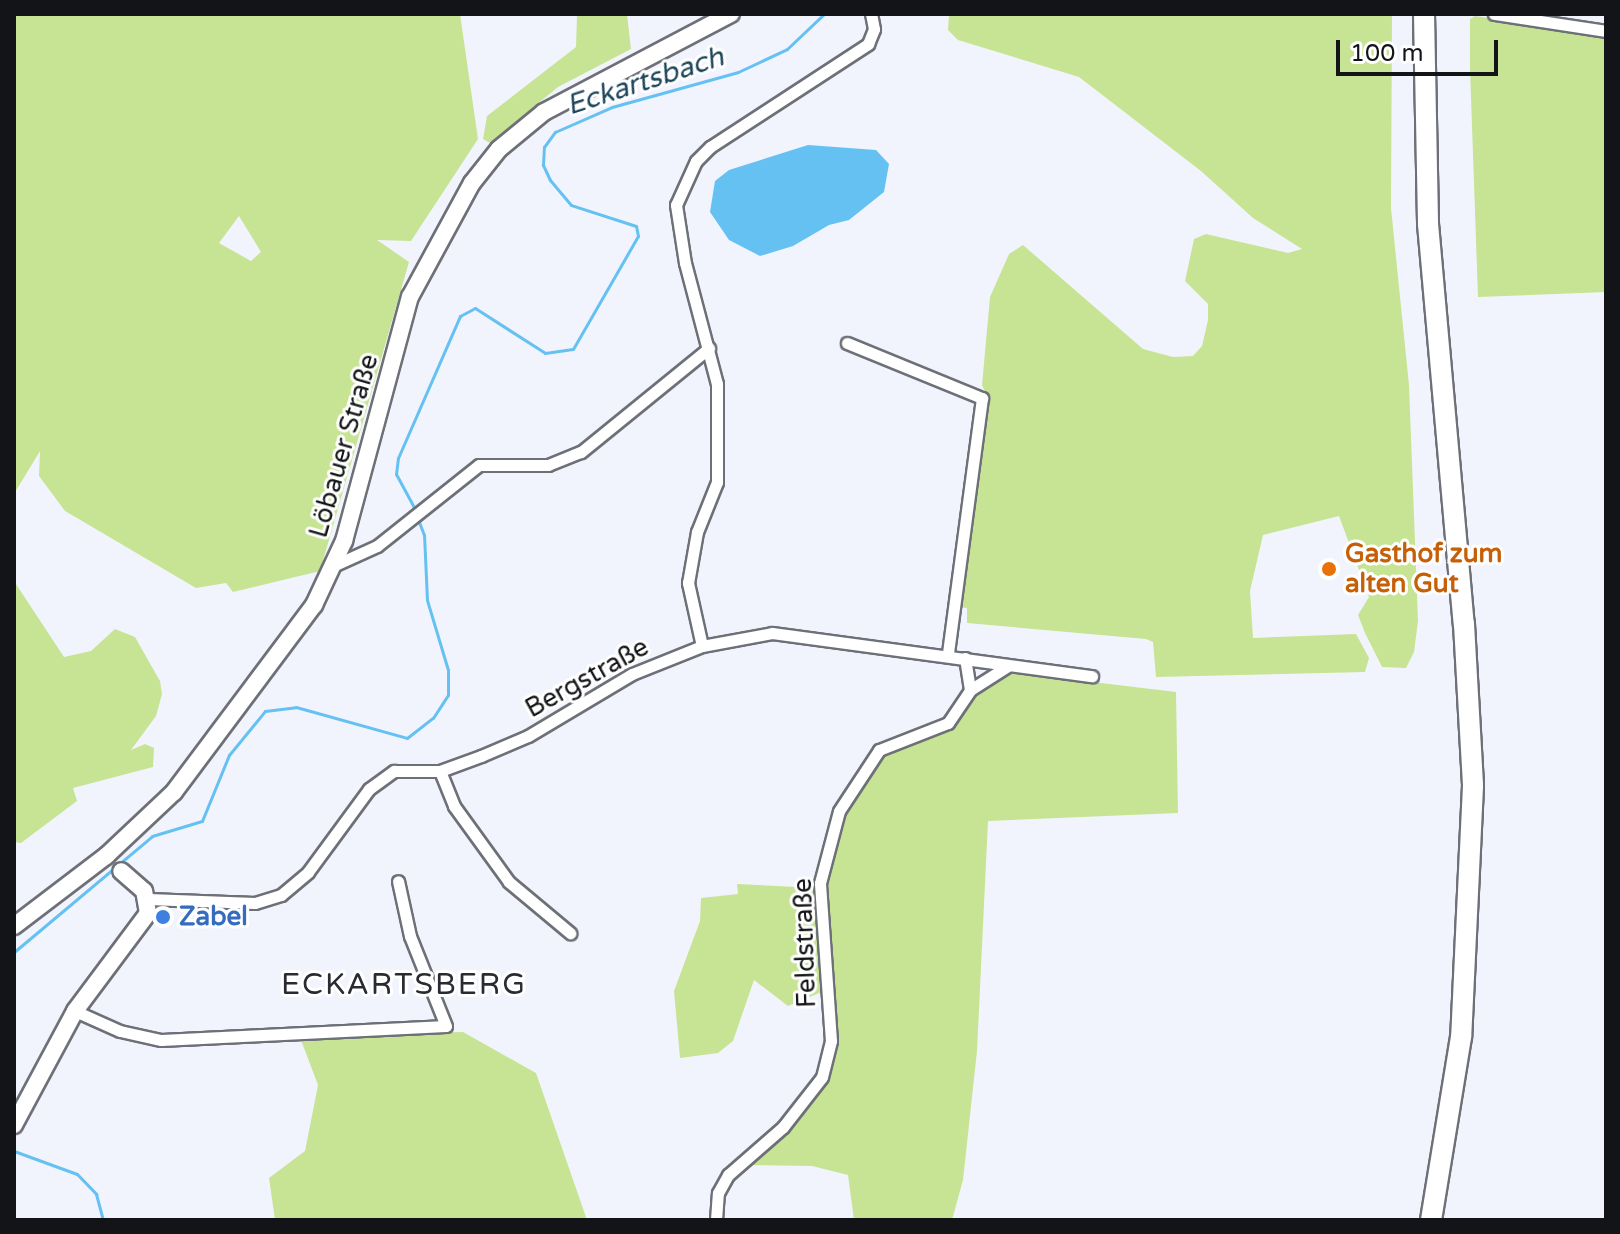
<!DOCTYPE html>
<html>
<head>
<meta charset="utf-8">
<style>
  body { margin:0 }
  #map { position:relative; width:1620px; height:1234px; overflow:hidden; background:#f2f4fd; font-family:"Varela Round",sans-serif }
  div>[style] { position:absolute }
  .green>* { inset:0; background:#c6e494 }
  .water>* { inset:0; background:#65c1f2 }
  .stream>* { height:3px; margin:-1.5px; padding:0 1.5px; transform-origin:1.5px; border-radius:1.5px; background:#65c1f2 }
  .roads { filter:drop-shadow(2px 0 #6e7078) drop-shadow(-2px 0 #6e7078) drop-shadow(0 2px #6e7078) drop-shadow(0 -2px #6e7078) }
  .street>* { height:11px; margin:-5.5px; padding:0 5.5px; transform-origin:5.5px; border-radius:5.5px; background:#fff }
  .secondary>* { height:16px; margin:-8px; padding:0 8px; transform-origin:8px; border-radius:8px; background:#fff }
  .highway>* { height:20px; margin:-10px; padding:0 10px; transform-origin:10px; border-radius:10px; background:#fff }
  .dots>* { width:22px; height:22px; translate:-50% -50%; box-sizing:border-box; border:4px solid #fff; border-radius:50% }
  span { translate:-50% -50%; white-space:nowrap; text-align:center; line-height:1.15; -webkit-text-stroke:6px #fff; paint-order:stroke }
  .street-label { font-size:26px; color:#131417 }
  .food-label { font-size:26px; color:#c56008; font-weight:700 }
  .left { translate:0 -50%; text-align:left }
  .shop-label { font-size:26px; color:#366cbe; font-weight:700 }
  .water-label { font-size:28px; color:#1e465a; font-style:italic }
  .quarter-label { font-size:30px; color:#2a2b32; letter-spacing:2px }
  .frame { position:absolute; inset:0; border:16px solid #131417; pointer-events:none }
  .scale { position:absolute; left:1336px; top:40px; width:162px; height:36px; box-sizing:border-box; border:4px solid #131417; border-top:0; padding-left:10px; font-size:24px; line-height:28px; white-space:nowrap; color:#131417; -webkit-text-stroke:6px #fff; paint-order:stroke }
</style>
</head>
<body>
<div id="map">
  <div class="green">
    <i style="clip-path:polygon(evenodd,14px 14px,460px 14px,478px 139px,411px 241px,377px 240px,409px 262px,320px 571px,233px 592px,226px 583px,196px 588px,65px 511px,39px 476px,40px 451px,14px 494px,14px 14px,239px 216px,261px 252px,251px 261px,219px 243px,239px 216px)"></i>
    <i style="clip-path:polygon(577px 14px,627px 14px,631px 49px,558px 87px,490px 143px,483px 139px,487px 116px,576px 47px)"></i>
    <i style="clip-path:polygon(949px 14px,1392px 14px,1391px 208px,1409px 385px,1418px 621px,1414px 652px,1406px 668px,1382px 667px,1365px 633px,1358px 615px,1369px 597px,1339px 516px,1263px 535px,1250px 591px,1253px 638px,1356px 634px,1369px 658px,1365px 672px,1156px 677px,1153px 642px,1146px 639px,967px 623px,967px 608px,956px 607px,987px 396px,982px 385px,990px 297px,1009px 254px,1023px 245px,1143px 349px,1173px 357px,1193px 356px,1202px 346px,1208px 320px,1208px 304px,1185px 281px,1194px 239px,1206px 234px,1288px 253px,1302px 249px,1253px 218px,1201px 171px,1079px 77px,958px 40px,948px 30px)"></i>
    <i style="clip-path:polygon(1475px 16px,1606px 35px,1606px 292px,1478px 297px,1470px 69px,1470px 19px)"></i>
    <i style="clip-path:polygon(14px 581px,64px 657px,91px 651px,115px 629px,135px 637px,160px 681px,162px 694px,156px 716px,131px 750px,145px 744px,154px 748px,153px 767px,73px 788px,77px 801px,21px 843px,14px 842px)"></i>
    <i style="clip-path:polygon(1009px 672px,1176px 692px,1178px 813px,988px 821px,977px 1051px,963px 1180px,952px 1220px,854px 1220px,848px 1175px,812px 1166px,745px 1165px,808px 1105px,834px 1055px,827px 887px,841px 820px,881px 754px,953px 727px,982px 689px)"></i>
    <i style="clip-path:polygon(737px 884px,816px 888px,824px 991px,788px 1006px,754px 980px,733px 1041px,718px 1053px,680px 1058px,674px 991px,700px 921px,701px 898px,738px 894px)"></i>
    <i style="clip-path:polygon(463px 1032px,536px 1073px,587px 1220px,275px 1220px,269px 1178px,305px 1151px,318px 1085px,299px 1035px)"></i>
  </div>
  <div class="water">
    <i style="clip-path:polygon(808px 145px,876px 150px,889px 164px,884px 192px,849px 220px,829px 225px,793px 246px,760px 256px,729px 240px,710px 212px,715px 181px,729px 170px)"></i>
  </div>
  <div class="stream">
    <i style="left:942px;top:14px;width:19px"></i>
    <i style="left:416px;top:511px;width:42px;rotate:-118.4deg"></i>
    <i style="left:396px;top:474px;width:16px;rotate:-83deg"></i>
    <i style="left:398px;top:458px;width:155px;rotate:-66.4deg"></i>
    <i style="left:460px;top:316px;width:17px;rotate:-28deg"></i>
    <i style="left:475px;top:308px;width:83px;rotate:32.7deg"></i>
    <i style="left:545px;top:353px;width:28px;rotate:-8deg"></i>
    <i style="left:573px;top:349px;width:130px;rotate:-60.1deg"></i>
    <i style="left:638px;top:236px;width:10px;rotate:-101deg"></i>
    <i style="left:636px;top:226px;width:68px;rotate:-162.1deg"></i>
    <i style="left:571px;top:205px;width:33px;rotate:-130deg"></i>
    <i style="left:550px;top:180px;width:17px;rotate:-115deg"></i>
    <i style="left:543px;top:165px;width:18px;rotate:-87deg"></i>
    <i style="left:544px;top:147px;width:19px;rotate:-54deg"></i>
    <i style="left:555px;top:132px;width:62px;rotate:-23.7deg"></i>
    <i style="left:612px;top:107px;width:131px;rotate:-15.5deg"></i>
    <i style="left:738px;top:72px;width:54px;rotate:-25.1deg"></i>
    <i style="left:787px;top:49px;width:51px;rotate:-43.4deg"></i>
    <i style="left:14px;top:952px;width:180px;rotate:-40deg"></i>
    <i style="left:152px;top:836px;width:52px;rotate:-16.7deg"></i>
    <i style="left:202px;top:821px;width:71px;rotate:-67.8deg"></i>
    <i style="left:229px;top:755px;width:57px;rotate:-50.7deg"></i>
    <i style="left:265px;top:711px;width:31px;rotate:-7deg"></i>
    <i style="left:296px;top:707px;width:115px;rotate:15.6deg"></i>
    <i style="left:407px;top:738px;width:33px;rotate:-38deg"></i>
    <i style="left:433px;top:718px;width:27px;rotate:-57deg"></i>
    <i style="left:448px;top:695px;width:25px;rotate:-90deg"></i>
    <i style="left:448px;top:670px;width:73px;rotate:-106.7deg"></i>
    <i style="left:427px;top:600px;width:65px;rotate:-92.6deg"></i>
    <i style="left:424px;top:535px;width:17px;rotate:-111deg"></i>
    <i style="left:14px;top:1151px;width:67px;rotate:20.1deg"></i>
    <i style="left:77px;top:1174px;width:28px;rotate:46deg"></i>
    <i style="left:96px;top:1194px;width:27px;rotate:75deg"></i>
  </div>
  <div class="roads">
    <div class="street">
      <i style="left:1494px;top:14px;width:113px;rotate:8.6deg"></i>
      <i style="left:847px;top:343px;width:146px;rotate:22.2deg"></i>
      <i style="left:982px;top:398px;width:258px;rotate:97.6deg"></i>
      <i style="left:335px;top:565px;width:46px;rotate:-24.3deg"></i>
      <i style="left:377px;top:546px;width:130px;rotate:-38.5deg"></i>
      <i style="left:479px;top:465px;width:69px"></i>
      <i style="left:548px;top:465px;width:35px;rotate:-22deg"></i>
      <i style="left:581px;top:452px;width:165px;rotate:-39.1deg"></i>
      <i style="left:702px;top:646px;width:65px;rotate:-102.5deg"></i>
      <i style="left:688px;top:583px;width:52px;rotate:-80deg"></i>
      <i style="left:697px;top:532px;width:54px;rotate:-68.2deg"></i>
      <i style="left:717px;top:482px;width:98px;rotate:-90deg"></i>
      <i style="left:717px;top:384px;width:125px;rotate:-104.8deg"></i>
      <i style="left:685px;top:263px;width:59px;rotate:-98.8deg"></i>
      <i style="left:676px;top:205px;width:48px;rotate:-65.6deg"></i>
      <i style="left:696px;top:161px;width:20px;rotate:-45deg"></i>
      <i style="left:710px;top:147px;width:189px;rotate:-33.1deg"></i>
      <i style="left:868px;top:44px;width:16px;rotate:-68deg"></i>
      <i style="left:874px;top:29px;width:15px;rotate:-101deg"></i>
      <i style="left:965px;top:658px;width:32px;rotate:81deg"></i>
      <i style="left:440px;top:771px;width:38px;rotate:68deg"></i>
      <i style="left:454px;top:806px;width:94px;rotate:54.1deg"></i>
      <i style="left:509px;top:882px;width:80px;rotate:39.9deg"></i>
      <i style="left:148px;top:899px;width:107px;rotate:2.1deg"></i>
      <i style="left:255px;top:903px;width:27px;rotate:-17deg"></i>
      <i style="left:281px;top:895px;width:35px;rotate:-40deg"></i>
      <i style="left:308px;top:872px;width:103px;rotate:-53.7deg"></i>
      <i style="left:369px;top:789px;width:31px;rotate:-36deg"></i>
      <i style="left:394px;top:771px;width:46px"></i>
      <i style="left:440px;top:771px;width:44px;rotate:-20.1deg"></i>
      <i style="left:481px;top:756px;width:51px;rotate:-23.1deg"></i>
      <i style="left:528px;top:736px;width:121px;rotate:-30.8deg"></i>
      <i style="left:632px;top:674px;width:75px;rotate:-21.8deg"></i>
      <i style="left:702px;top:646px;width:71px;rotate:-10.5deg"></i>
      <i style="left:772px;top:633px;width:323px;rotate:7.7deg"></i>
      <i style="left:75px;top:1011px;width:49px;rotate:24deg"></i>
      <i style="left:120px;top:1031px;width:42px;rotate:12.4deg"></i>
      <i style="left:161px;top:1040px;width:285px;rotate:-2.8deg"></i>
      <i style="left:446px;top:1026px;width:97px;rotate:-111.8deg"></i>
      <i style="left:410px;top:936px;width:56px;rotate:-102.3deg"></i>
      <i style="left:716px;top:1220px;width:27px;rotate:-86deg"></i>
      <i style="left:718px;top:1193px;width:21px;rotate:-61deg"></i>
      <i style="left:728px;top:1175px;width:73px;rotate:-41.1deg"></i>
      <i style="left:783px;top:1127px;width:63px;rotate:-52deg"></i>
      <i style="left:822px;top:1077px;width:37px;rotate:-76deg"></i>
      <i style="left:831px;top:1041px;width:158px;rotate:-94deg"></i>
      <i style="left:820px;top:883px;width:74px;rotate:-75.2deg"></i>
      <i style="left:839px;top:811px;width:73px;rotate:-56.7deg"></i>
      <i style="left:879px;top:750px;width:74px;rotate:-21.4deg"></i>
      <i style="left:948px;top:723px;width:40px;rotate:-56deg"></i>
      <i style="left:970px;top:690px;width:45px;rotate:-32.3deg"></i>
    </div>
    <div class="secondary">
      <i style="left:14px;top:926px;width:116px;rotate:-37.3deg"></i>
      <i style="left:106px;top:856px;width:93px;rotate:-43.3deg"></i>
      <i style="left:174px;top:792px;width:234px;rotate:-53.2deg"></i>
      <i style="left:314px;top:605px;width:71px;rotate:-64.9deg"></i>
      <i style="left:344px;top:541px;width:253px;rotate:-74.9deg"></i>
      <i style="left:410px;top:297px;width:130px;rotate:-61.5deg"></i>
      <i style="left:472px;top:183px;width:43px;rotate:-51.5deg"></i>
      <i style="left:499px;top:149px;width:58px;rotate:-39.4deg"></i>
      <i style="left:544px;top:112px;width:211px;rotate:-27.7deg"></i>
      <i style="left:14px;top:1125px;width:129px;rotate:-61.8deg"></i>
      <i style="left:75px;top:1011px;width:122px;rotate:-53.3deg"></i>
      <i style="left:148px;top:913px;width:22px;rotate:-100deg"></i>
      <i style="left:144px;top:891px;width:30px;rotate:-139deg"></i>
    </div>
    <div class="highway">
      <i style="left:1424px;top:14px;width:210px;rotate:88.9deg"></i>
      <i style="left:1428px;top:224px;width:402px;rotate:84.9deg"></i>
      <i style="left:1464px;top:624px;width:162px;rotate:86.8deg"></i>
      <i style="left:1473px;top:786px;width:251px;rotate:92.7deg"></i>
      <i style="left:1461px;top:1037px;width:185px;rotate:99.3deg"></i>
    </div>
  </div>
  <div class="dots">
    <i style="left:1329px;top:569px;background:#e8710a"></i>
    <i style="left:163px;top:917px;background:#3f7fe0"></i>
  </div>
  <div class="street-label">
    <span style="left:344px;top:446px;rotate:-74deg">Löbauer Straße</span>
    <span style="left:587px;top:678px;rotate:-29deg">Bergstraße</span>
    <span style="left:805px;top:943px;rotate:-92deg">Feldstraße</span>
  </div>
  <div class="food-label">
    <span class="left" style="left:1345px;top:569px">Gasthof zum<br>alten Gut</span>
  </div>
  <div class="shop-label">
    <span class="left" style="left:179px;top:917px">Zabel</span>
  </div>
  <div class="water-label">
    <span style="left:645px;top:81px;rotate:-18deg">Eckartsbach</span>
  </div>
  <div class="quarter-label">
    <span style="left:404px;top:985px">ECKARTSBERG</span>
  </div>
  <div class="frame"></div>
  <div class="scale">100 m</div>
</div>
</body>
</html>
